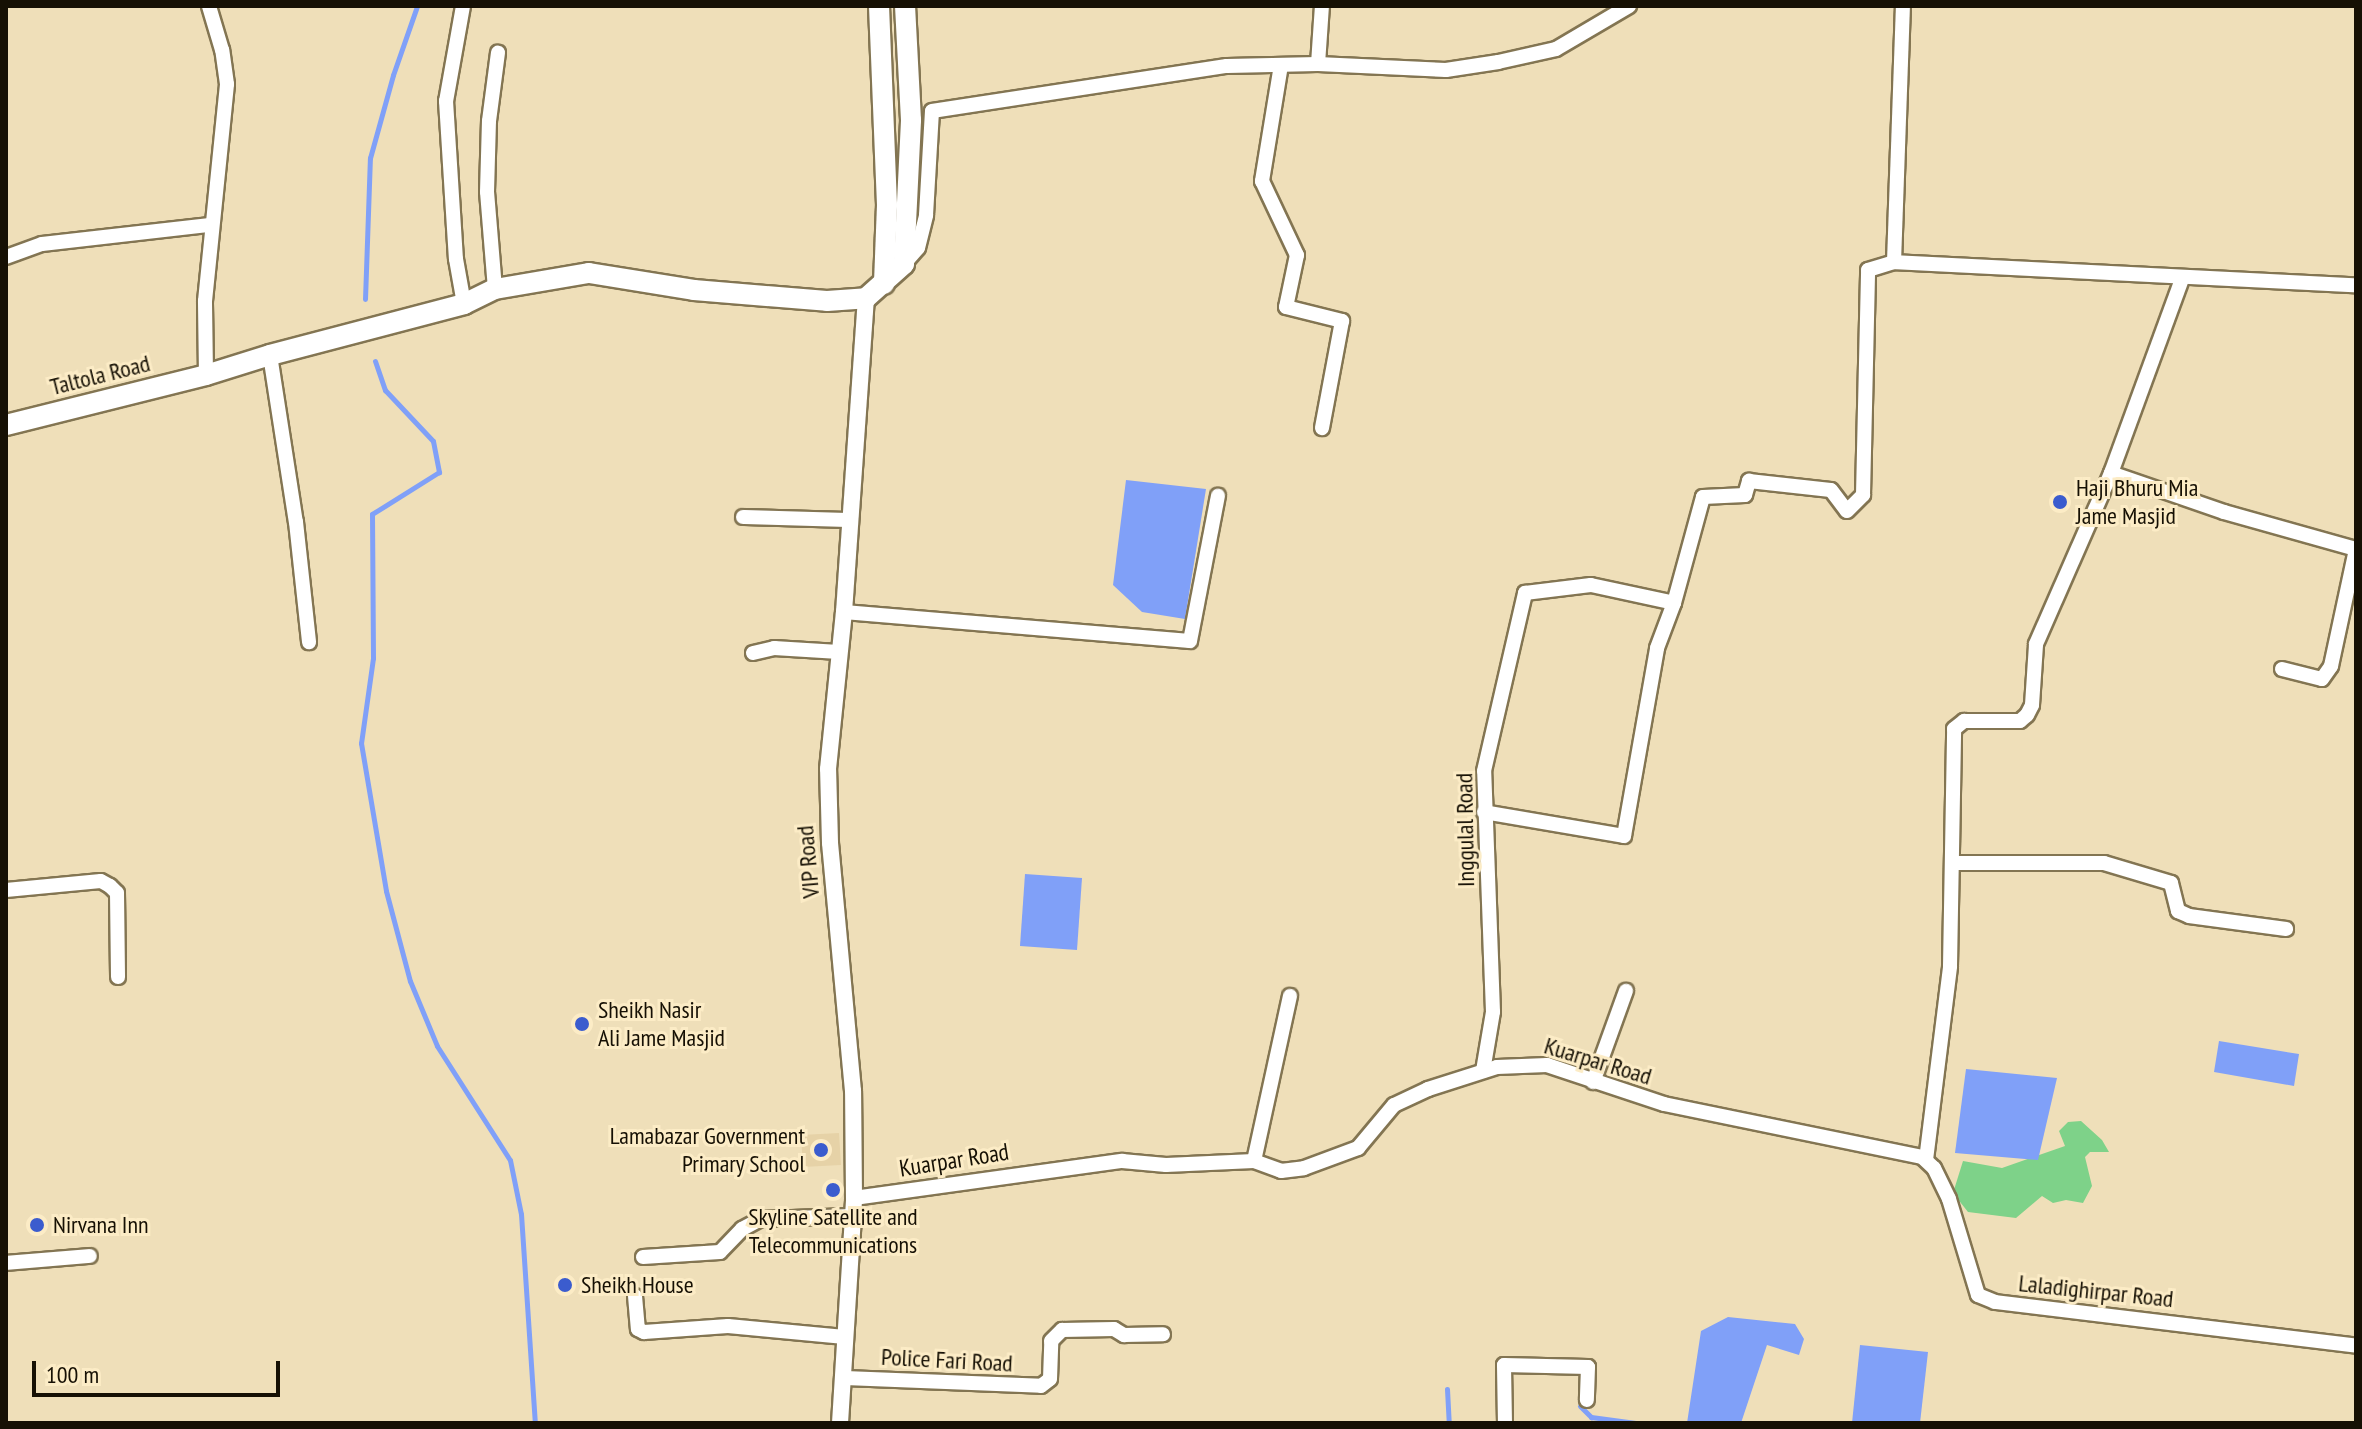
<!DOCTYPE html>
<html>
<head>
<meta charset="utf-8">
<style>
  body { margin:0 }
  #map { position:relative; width:2362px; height:1429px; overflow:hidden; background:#efdfb9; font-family:"PT Sans Narrow",sans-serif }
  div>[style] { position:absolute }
  .built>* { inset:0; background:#e6d2a7 }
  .green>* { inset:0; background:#7ed289 }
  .water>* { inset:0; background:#80a0f8 }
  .stream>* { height:5px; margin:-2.5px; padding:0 2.5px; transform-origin:2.5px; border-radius:2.5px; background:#80a0f8 }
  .roads { filter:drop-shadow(2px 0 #837552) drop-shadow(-2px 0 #837552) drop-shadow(0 2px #837552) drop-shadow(0 -2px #837552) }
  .minor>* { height:14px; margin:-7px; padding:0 7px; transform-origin:7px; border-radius:7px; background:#fff }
  .tertiary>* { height:16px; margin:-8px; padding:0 8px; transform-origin:8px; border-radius:8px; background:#fff }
  .primary>* { height:20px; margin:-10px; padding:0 10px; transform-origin:10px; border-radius:10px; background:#fff }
  .dots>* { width:22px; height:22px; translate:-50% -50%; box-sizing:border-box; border:4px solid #fcecc6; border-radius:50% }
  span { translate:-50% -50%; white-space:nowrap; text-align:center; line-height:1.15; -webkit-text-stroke:6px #fcecc6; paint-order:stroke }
  .street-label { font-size:24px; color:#161004 }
  .poi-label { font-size:24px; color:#161004 }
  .left { translate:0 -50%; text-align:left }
  .right { translate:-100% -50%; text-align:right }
  .frame { position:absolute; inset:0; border:8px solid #161004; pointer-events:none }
  .scale { position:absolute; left:32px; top:1361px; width:248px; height:36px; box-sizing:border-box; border:4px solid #161004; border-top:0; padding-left:10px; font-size:24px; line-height:28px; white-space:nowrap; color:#161004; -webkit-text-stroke:6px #fcecc6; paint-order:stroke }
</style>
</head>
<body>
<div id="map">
  <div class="built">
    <i style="clip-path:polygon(839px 1133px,841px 1165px,803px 1167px,801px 1135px)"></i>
  </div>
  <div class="green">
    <i style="clip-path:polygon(2081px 1121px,2102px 1140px,2109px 1152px,2090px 1152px,2085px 1157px,2092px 1186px,2083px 1203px,2066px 1200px,2053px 1203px,2042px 1196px,2016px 1218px,1968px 1212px,1953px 1193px,1963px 1161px,2002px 1168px,2065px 1146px,2059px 1131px,2068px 1122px)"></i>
  </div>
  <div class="water">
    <i style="clip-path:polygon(1126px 480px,1206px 489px,1185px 619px,1142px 612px,1113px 585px)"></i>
    <i style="clip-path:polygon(1025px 874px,1082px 878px,1077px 950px,1020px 946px)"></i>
    <i style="clip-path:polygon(2219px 1041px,2299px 1054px,2294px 1086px,2214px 1072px)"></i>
    <i style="clip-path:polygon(1966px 1069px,2057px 1078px,2038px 1160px,1955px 1153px)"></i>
    <i style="clip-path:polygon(1728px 1317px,1795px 1324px,1804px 1339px,1799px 1355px,1767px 1345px,1741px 1423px,1687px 1423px,1701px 1331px)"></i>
    <i style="clip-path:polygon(1860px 1345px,1928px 1352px,1920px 1423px,1852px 1423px)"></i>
  </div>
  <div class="stream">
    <i style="left:365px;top:299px;width:141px;rotate:-88deg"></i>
    <i style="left:370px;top:158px;width:86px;rotate:-74.5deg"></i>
    <i style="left:393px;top:75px;width:73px;rotate:-70.8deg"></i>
    <i style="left:375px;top:361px;width:31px;rotate:71deg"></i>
    <i style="left:385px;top:390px;width:70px;rotate:46.7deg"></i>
    <i style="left:433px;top:441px;width:32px;rotate:79deg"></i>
    <i style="left:439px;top:472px;width:79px;rotate:147.9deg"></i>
    <i style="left:372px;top:514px;width:144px;rotate:89.6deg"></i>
    <i style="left:373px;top:658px;width:86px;rotate:98deg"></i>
    <i style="left:361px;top:743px;width:150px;rotate:80.4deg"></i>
    <i style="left:386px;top:891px;width:93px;rotate:75.1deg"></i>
    <i style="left:410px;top:981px;width:70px;rotate:67.4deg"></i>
    <i style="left:437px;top:1046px;width:135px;rotate:57.4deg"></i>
    <i style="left:510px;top:1160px;width:55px;rotate:78.5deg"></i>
    <i style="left:521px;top:1214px;width:209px;rotate:86.2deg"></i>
    <i style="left:1447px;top:1389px;width:34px;rotate:87deg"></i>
    <i style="left:1580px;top:1406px;width:16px;rotate:45deg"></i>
    <i style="left:1591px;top:1417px;width:45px;rotate:7.6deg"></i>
  </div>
  <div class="roads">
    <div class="minor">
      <i style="left:463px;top:6px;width:97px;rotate:100.1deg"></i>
      <i style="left:446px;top:101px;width:158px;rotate:86.4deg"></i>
      <i style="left:456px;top:259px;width:46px;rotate:79.9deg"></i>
      <i style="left:1318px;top:64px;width:58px;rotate:-86.1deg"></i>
      <i style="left:1281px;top:65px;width:118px;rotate:99.3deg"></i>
      <i style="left:1262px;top:181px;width:82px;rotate:64.7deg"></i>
      <i style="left:1297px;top:255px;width:53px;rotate:101.9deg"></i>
      <i style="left:1286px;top:307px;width:58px;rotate:14deg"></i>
      <i style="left:1342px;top:321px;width:109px;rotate:100.6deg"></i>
      <i style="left:6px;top:257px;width:38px;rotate:-20deg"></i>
      <i style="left:42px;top:244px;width:169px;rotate:-6.5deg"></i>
      <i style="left:1894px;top:262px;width:256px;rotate:-88deg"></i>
      <i style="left:904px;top:264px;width:21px;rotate:-49deg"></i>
      <i style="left:918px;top:248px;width:34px;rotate:-76deg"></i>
      <i style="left:926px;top:215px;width:104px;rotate:-86.7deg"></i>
      <i style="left:932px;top:111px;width:298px;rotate:-8.7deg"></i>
      <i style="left:1227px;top:66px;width:91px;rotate:-1.3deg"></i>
      <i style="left:1318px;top:64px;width:128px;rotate:2.7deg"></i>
      <i style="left:1446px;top:70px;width:53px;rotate:-8.7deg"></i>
      <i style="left:1498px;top:62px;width:59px;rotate:-12.6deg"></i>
      <i style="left:1556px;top:49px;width:85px;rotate:-30.5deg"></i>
      <i style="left:495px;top:289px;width:97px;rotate:-94.7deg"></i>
      <i style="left:487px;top:192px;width:71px;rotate:-88.4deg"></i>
      <i style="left:489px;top:121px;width:69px;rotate:-82.5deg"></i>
      <i style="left:270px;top:355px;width:169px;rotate:81.2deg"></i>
      <i style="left:296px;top:522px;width:121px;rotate:83.8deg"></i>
      <i style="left:206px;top:375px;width:74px;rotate:-90.8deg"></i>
      <i style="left:205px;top:301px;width:218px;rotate:-84.2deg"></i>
      <i style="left:227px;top:84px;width:34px;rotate:-98deg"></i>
      <i style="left:222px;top:50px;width:46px;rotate:-106.5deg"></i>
      <i style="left:2111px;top:473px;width:120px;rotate:19deg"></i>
      <i style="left:2224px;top:512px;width:137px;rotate:15.7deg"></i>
      <i style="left:743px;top:517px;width:106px;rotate:1.6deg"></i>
      <i style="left:844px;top:612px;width:347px;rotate:4.8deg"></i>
      <i style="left:1190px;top:641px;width:148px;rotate:-79.1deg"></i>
      <i style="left:753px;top:653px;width:22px;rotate:-13deg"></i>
      <i style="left:774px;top:648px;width:65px;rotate:3.5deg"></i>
      <i style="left:2282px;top:669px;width:41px;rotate:14deg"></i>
      <i style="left:2322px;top:679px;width:16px;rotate:-55deg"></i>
      <i style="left:2331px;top:666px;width:120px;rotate:-77.9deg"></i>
      <i style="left:1484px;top:812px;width:142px;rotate:9.7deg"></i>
      <i style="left:1624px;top:836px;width:191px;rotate:-80deg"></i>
      <i style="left:1657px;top:648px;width:48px;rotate:-69.3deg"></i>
      <i style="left:1674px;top:603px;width:110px;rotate:-74.7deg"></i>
      <i style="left:1703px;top:497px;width:42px;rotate:-2.7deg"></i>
      <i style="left:1745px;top:495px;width:15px;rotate:-74deg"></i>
      <i style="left:1749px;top:481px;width:82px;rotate:6.3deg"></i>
      <i style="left:1831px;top:490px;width:26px;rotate:53deg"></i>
      <i style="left:1847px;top:511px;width:23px;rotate:-45deg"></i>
      <i style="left:1863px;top:495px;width:225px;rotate:-88.7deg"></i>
      <i style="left:1868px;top:270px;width:27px;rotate:-17deg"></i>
      <i style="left:1894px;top:262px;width:463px;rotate:2.9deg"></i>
      <i style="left:1952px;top:863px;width:152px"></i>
      <i style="left:2104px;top:863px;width:70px;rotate:16.6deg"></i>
      <i style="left:2171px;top:883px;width:29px;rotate:76deg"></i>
      <i style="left:2178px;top:911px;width:12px;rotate:24deg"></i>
      <i style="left:2189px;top:916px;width:98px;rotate:7.6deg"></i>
      <i style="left:6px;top:890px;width:95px;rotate:-5.4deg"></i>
      <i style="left:101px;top:881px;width:10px;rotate:29deg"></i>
      <i style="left:110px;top:886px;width:10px;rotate:45deg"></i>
      <i style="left:117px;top:893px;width:84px;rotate:89.3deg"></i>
      <i style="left:1483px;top:1071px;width:60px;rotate:-80.4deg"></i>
      <i style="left:1493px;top:1012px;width:241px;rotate:-92.1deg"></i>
      <i style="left:1484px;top:771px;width:183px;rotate:-77deg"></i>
      <i style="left:1525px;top:593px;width:66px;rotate:-6.9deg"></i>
      <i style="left:1591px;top:585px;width:85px;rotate:12.2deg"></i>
      <i style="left:1593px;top:1082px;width:97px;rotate:-70.1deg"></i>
      <i style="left:1926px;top:1160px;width:195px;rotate:-82.9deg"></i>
      <i style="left:1950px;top:966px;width:237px;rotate:-89deg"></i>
      <i style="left:1954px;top:729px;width:13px;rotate:-39deg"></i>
      <i style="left:1964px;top:721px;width:56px"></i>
      <i style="left:2020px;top:721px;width:9px;rotate:-41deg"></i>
      <i style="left:2027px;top:715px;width:11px;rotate:-63deg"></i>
      <i style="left:2032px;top:705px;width:61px;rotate:-86.2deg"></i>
      <i style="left:2036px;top:644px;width:187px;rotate:-66.3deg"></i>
      <i style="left:2111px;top:473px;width:207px;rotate:-69.9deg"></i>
      <i style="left:1254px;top:1161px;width:169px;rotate:-77.7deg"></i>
      <i style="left:854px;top:1198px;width:271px;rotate:-7.9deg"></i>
      <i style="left:1122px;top:1161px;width:44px;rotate:5.2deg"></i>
      <i style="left:1166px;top:1165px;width:88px;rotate:-2.6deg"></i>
      <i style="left:1254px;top:1161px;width:29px;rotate:20deg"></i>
      <i style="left:1281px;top:1171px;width:23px;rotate:-7deg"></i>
      <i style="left:1304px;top:1168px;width:58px;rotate:-20.3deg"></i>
      <i style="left:1358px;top:1148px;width:56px;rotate:-50.1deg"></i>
      <i style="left:1394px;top:1105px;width:38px;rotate:-25deg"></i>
      <i style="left:1428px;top:1089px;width:72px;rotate:-17.7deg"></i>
      <i style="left:1497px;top:1067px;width:50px;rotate:-2.3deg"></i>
      <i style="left:1547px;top:1065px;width:123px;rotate:18.4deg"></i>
      <i style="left:1664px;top:1104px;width:263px;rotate:11.6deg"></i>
      <i style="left:1922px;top:1157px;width:16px;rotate:43deg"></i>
      <i style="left:1934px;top:1168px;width:34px;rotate:64deg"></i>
      <i style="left:1949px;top:1199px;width:100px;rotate:73.2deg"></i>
      <i style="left:1978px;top:1295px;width:18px;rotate:22deg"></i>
      <i style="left:1995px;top:1302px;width:364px;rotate:6.9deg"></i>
      <i style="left:643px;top:1257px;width:77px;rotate:-3.7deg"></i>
      <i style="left:720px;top:1252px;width:32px;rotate:-46deg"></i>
      <i style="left:742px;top:1229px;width:21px;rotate:-28deg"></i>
      <i style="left:761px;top:1219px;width:92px;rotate:-1.9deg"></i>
      <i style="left:6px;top:1263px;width:84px;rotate:-4.8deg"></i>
      <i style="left:635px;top:1296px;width:33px;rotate:85deg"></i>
      <i style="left:638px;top:1329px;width:7px;rotate:27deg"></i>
      <i style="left:644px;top:1332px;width:84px;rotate:-4.1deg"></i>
      <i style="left:728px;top:1326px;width:117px;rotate:5.4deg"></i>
      <i style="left:845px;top:1378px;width:196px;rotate:2.3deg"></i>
      <i style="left:1041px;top:1386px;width:11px;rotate:-38deg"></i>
      <i style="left:1050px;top:1379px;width:38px;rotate:-88deg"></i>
      <i style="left:1051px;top:1341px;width:16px;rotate:-45deg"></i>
      <i style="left:1062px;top:1330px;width:52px;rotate:-1.1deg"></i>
      <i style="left:1114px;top:1329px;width:12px;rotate:31deg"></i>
      <i style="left:1124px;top:1335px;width:39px;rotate:-1deg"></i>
      <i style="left:1505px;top:1423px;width:58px;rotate:-91deg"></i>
      <i style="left:1504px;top:1365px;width:84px;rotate:1.4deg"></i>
      <i style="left:1588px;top:1367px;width:33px;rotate:92deg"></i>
    </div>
    <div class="tertiary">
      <i style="left:840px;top:1423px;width:225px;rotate:-86.4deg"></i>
      <i style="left:854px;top:1198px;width:107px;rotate:-90.5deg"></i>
      <i style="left:853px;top:1091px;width:249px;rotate:-95.3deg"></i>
      <i style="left:830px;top:843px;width:74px;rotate:-91.5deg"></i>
      <i style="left:828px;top:769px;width:158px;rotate:-84.2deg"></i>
      <i style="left:844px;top:612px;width:315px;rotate:-86deg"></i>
    </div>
    <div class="primary">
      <i style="left:879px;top:6px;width:199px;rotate:87.7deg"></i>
      <i style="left:887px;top:205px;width:79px;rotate:92.2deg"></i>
      <i style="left:6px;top:425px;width:206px;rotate:-14deg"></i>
      <i style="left:206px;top:375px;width:67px;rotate:-17.4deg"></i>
      <i style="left:270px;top:355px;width:201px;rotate:-14.7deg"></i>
      <i style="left:464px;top:304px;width:34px;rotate:-26deg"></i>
      <i style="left:495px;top:289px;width:95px;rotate:-9.7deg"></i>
      <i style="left:589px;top:273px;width:106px;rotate:9.2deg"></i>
      <i style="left:694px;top:290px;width:133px;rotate:4.7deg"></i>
      <i style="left:827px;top:301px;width:39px;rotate:-4deg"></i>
      <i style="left:866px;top:298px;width:51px;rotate:-41.8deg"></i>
      <i style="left:904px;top:264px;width:144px;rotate:-87.2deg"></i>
      <i style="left:911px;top:120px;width:114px;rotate:-93deg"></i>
    </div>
  </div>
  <div class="dots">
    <i style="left:2060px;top:502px;background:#3b5cce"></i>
    <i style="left:582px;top:1024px;background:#3b5cce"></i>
    <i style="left:821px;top:1150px;background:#3b5cce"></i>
    <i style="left:833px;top:1190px;background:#3b5cce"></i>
    <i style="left:37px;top:1225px;background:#3b5cce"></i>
    <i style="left:565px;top:1285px;background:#3b5cce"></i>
  </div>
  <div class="street-label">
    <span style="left:100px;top:375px;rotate:-14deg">Taltola Road</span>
    <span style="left:1465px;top:830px;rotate:-91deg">Inggulal Road</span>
    <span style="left:808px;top:862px;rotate:-95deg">VIP Road</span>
    <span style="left:1598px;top:1061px;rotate:17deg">Kuarpar Road</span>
    <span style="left:954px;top:1160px;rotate:-9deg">Kuarpar Road</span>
    <span style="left:2096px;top:1291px;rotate:6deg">Laladighirpar Road</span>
    <span style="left:947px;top:1360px;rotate:3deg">Police Fari Road</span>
  </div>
  <div class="poi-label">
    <span class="left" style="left:2076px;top:502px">Haji Bhuru Mia<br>Jame Masjid</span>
    <span class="left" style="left:598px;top:1024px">Sheikh Nasir<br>Ali Jame Masjid</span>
    <span class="right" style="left:805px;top:1150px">Lamabazar Government<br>Primary School</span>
    <span style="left:833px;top:1231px">Skyline Satellite and<br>Telecommunications</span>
    <span class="left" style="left:53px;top:1225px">Nirvana Inn</span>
    <span class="left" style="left:581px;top:1285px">Sheikh House</span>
  </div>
  <div class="frame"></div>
  <div class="scale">100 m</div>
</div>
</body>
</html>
